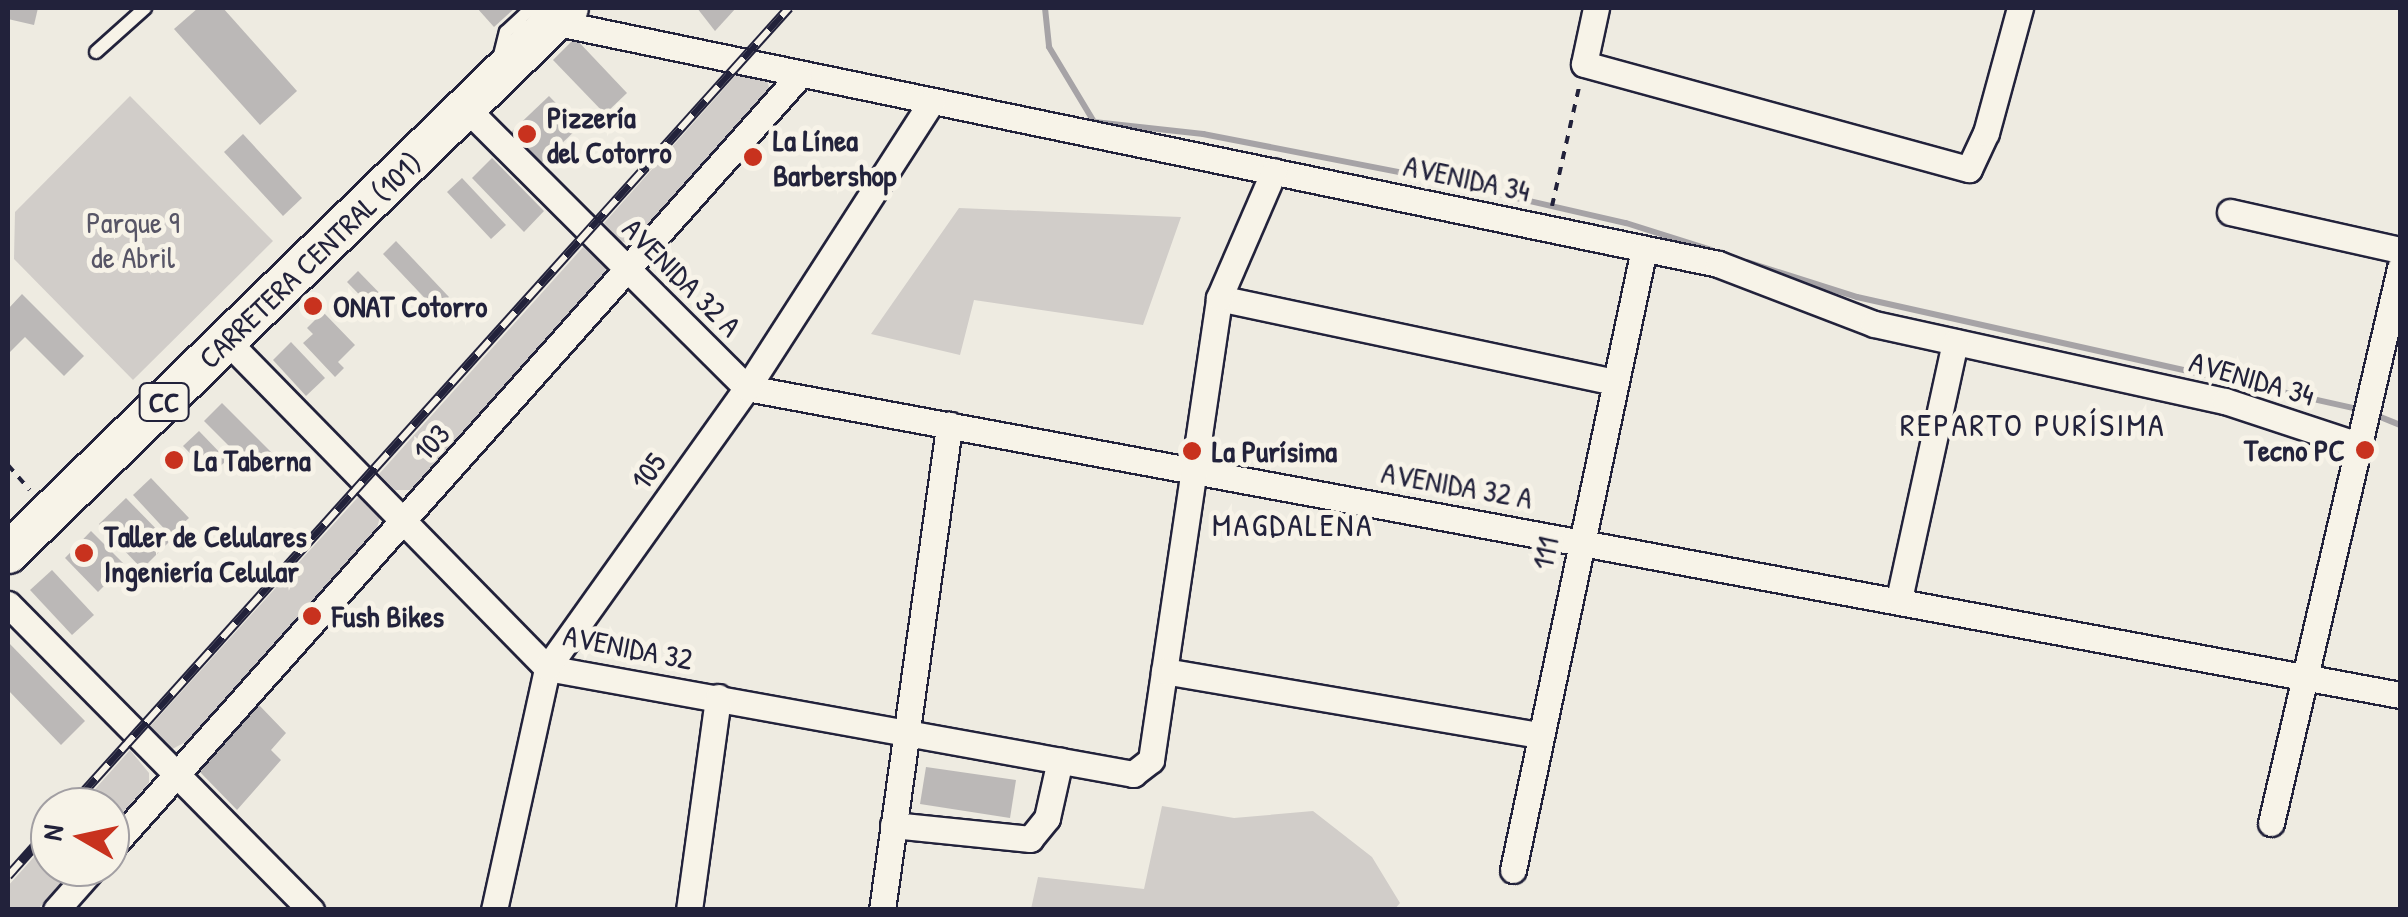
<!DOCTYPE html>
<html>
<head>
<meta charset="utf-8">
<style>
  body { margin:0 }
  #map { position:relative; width:2408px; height:917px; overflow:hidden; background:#eeebe1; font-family:"Patrick Hand",sans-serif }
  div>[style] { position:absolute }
  .green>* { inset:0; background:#d1cdc9 }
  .stream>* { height:6px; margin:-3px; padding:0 3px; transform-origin:3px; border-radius:3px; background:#a6a3a6 }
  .building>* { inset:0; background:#bbb8b7 }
  .path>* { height:4px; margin-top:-2px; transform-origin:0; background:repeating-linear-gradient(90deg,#22223b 0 8px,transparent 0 16px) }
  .roads { filter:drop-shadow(2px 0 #22223b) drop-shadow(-2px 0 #22223b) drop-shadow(0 2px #22223b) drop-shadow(0 -2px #22223b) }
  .lane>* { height:12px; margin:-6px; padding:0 6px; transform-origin:6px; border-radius:6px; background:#f7f3e8 }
  .street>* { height:25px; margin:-12.5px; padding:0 12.5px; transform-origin:12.5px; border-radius:12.5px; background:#f7f3e8 }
  .primary>* { height:40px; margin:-20px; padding:0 20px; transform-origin:20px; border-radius:20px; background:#f7f3e8 }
  .rail>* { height:10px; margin-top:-5px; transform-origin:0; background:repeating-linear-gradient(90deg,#f7f3e8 0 19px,#22223b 0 38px); box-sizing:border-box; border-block:2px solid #22223b }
  .dots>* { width:28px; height:28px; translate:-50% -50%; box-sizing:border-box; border:5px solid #f7f3e8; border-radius:50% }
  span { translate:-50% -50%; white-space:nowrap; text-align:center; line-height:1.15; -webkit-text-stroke:10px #f7f3e8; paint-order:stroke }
  .shield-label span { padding:2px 8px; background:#f7f3e8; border:2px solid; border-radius:8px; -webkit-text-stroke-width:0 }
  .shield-label { font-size:28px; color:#22223b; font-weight:700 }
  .poi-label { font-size:30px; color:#22223b; font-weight:700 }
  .left { translate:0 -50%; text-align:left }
  .right { translate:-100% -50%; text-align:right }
  .street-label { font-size:30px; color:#22223b }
  .park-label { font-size:30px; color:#575566 }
  .neighbourhood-label { font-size:32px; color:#22223b; letter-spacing:2.5px }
  .frame { position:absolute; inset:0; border:10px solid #22223b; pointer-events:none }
  .north { position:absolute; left:30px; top:787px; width:100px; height:100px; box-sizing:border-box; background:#f7f3e8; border:2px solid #a29fa3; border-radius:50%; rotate:279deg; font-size:28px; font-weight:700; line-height:40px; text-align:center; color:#22223b }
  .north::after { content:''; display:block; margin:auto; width:35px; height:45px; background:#c8321e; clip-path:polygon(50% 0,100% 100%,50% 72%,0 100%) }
</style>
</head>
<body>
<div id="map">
  <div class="green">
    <i style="clip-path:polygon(737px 74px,767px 80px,770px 91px,634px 245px,620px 241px,604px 223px)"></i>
    <i style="clip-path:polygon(130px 96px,273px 241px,133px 380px,14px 259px,15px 212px)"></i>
    <i style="clip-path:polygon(959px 208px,1181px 217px,1143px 325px,974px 300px,960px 355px,871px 334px)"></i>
    <i style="clip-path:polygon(585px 245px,606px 267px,604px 279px,412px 490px,395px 490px,379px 474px)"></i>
    <i style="clip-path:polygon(360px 495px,380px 517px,377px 528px,187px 741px,167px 752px,144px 733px)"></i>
    <i style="clip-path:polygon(130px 750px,149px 773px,149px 783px,110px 827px,110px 807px,79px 807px)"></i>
    <i style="clip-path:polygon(1162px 806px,1234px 818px,1313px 811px,1372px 857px,1400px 903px,1394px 910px,1031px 909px,1038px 877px,1144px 889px)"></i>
    <i style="clip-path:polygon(50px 839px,50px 867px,75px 867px,38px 909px,8px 909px,8px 886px)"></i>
  </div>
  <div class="stream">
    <i style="left:1045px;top:8px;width:39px;rotate:84deg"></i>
    <i style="left:1049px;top:47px;width:87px;rotate:59deg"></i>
    <i style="left:1094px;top:122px;width:110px;rotate:6.3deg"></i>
    <i style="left:1203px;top:134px;width:230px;rotate:11deg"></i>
    <i style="left:1429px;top:178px;width:202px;rotate:12.9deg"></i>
    <i style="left:1626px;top:223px;width:89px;rotate:17.6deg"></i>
    <i style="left:1747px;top:262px;width:115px;rotate:17.7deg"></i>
    <i style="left:1857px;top:297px;width:517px;rotate:12.61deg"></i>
    <i style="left:2373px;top:414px;width:29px;rotate:22deg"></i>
  </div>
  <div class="building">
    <i style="clip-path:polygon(8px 8px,38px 8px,34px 25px,8px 19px)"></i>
    <i style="clip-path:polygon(198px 8px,223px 8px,297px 91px,260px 125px,174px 29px)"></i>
    <i style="clip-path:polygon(477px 8px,515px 8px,494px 27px)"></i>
    <i style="clip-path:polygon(697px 8px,736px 8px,715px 31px)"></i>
    <i style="clip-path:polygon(575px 38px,627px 93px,605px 114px,553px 60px)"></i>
    <i style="clip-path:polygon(549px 96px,579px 127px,539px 165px,509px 134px)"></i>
    <i style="clip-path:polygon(243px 134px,302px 198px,283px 216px,224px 152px)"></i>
    <i style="clip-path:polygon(492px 158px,544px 211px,524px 232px,472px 178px)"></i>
    <i style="clip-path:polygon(462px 178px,506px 225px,491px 239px,447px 192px)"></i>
    <i style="clip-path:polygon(396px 241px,449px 297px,436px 310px,383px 254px)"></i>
    <i style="clip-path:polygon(358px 271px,394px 308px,383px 319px,347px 282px)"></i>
    <i style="clip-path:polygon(22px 294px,84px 356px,64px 376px,25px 337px,8px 354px,8px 309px)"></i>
    <i style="clip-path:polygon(323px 312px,355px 345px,338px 362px,344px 368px,335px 377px,303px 343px,313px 334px,307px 328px)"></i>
    <i style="clip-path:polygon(291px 342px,325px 378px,306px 396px,273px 360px)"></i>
    <i style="clip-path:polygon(222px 403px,275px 456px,257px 474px,204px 421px)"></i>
    <i style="clip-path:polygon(199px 431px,227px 460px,211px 475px,183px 446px)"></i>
    <i style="clip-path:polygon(151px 478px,189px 518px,170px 535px,133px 495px)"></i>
    <i style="clip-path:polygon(126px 498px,169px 542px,142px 569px,99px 524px)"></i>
    <i style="clip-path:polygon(91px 531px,125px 565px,98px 592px,65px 558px)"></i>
    <i style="clip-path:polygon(52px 570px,94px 615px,72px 635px,30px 590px)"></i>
    <i style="clip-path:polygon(8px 642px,85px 721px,61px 745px,8px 690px)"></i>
    <i style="clip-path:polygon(259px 705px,286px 733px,271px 750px,281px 760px,237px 810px,200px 772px)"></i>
    <i style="clip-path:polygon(926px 767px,1016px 780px,1010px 818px,920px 804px)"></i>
  </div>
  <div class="path">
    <i style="left:1552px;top:206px;width:126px;rotate:-77.2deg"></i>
    <i style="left:8px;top:465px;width:33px;rotate:49deg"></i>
  </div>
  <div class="roads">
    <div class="lane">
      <i style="left:96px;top:52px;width:66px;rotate:-41.9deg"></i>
      <i style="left:498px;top:63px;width:32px;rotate:-76deg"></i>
      <i style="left:506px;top:32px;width:35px;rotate:-43deg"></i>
    </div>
    <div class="street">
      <i style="left:1596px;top:8px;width:57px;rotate:102.1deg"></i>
      <i style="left:1584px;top:64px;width:399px;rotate:15.3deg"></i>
      <i style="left:1969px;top:169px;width:40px;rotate:-65deg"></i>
      <i style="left:1986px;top:133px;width:130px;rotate:-74.8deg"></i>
      <i style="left:553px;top:22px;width:1190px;rotate:11.73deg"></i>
      <i style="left:1718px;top:264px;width:167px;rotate:21deg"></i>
      <i style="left:1874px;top:324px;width:359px;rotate:12.4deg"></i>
      <i style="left:2225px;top:401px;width:137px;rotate:18.3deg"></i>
      <i style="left:466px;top:108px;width:397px;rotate:44.9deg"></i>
      <i style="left:747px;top:388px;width:1681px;rotate:10.52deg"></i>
      <i style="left:2230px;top:212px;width:174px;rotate:12.6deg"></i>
      <i style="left:1219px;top:298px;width:404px;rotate:12deg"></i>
      <i style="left:227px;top:341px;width:458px;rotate:45.6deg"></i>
      <i style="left:547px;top:668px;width:596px;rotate:10.25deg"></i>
      <i style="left:1133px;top:774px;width:23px;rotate:-38deg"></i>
      <i style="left:1151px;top:760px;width:467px;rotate:-81.6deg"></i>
      <i style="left:1219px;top:298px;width:138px;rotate:-66.6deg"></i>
      <i style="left:1899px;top:599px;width:263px;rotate:-77.7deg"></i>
      <i style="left:8px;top:604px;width:431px;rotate:45.3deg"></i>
      <i style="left:1164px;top:671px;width:381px;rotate:9.7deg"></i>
      <i style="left:2271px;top:823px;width:570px;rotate:-76.91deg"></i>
      <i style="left:893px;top:825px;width:138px;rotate:5.8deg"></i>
      <i style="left:1030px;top:839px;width:27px;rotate:-51deg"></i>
      <i style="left:1047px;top:818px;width:59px;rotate:-77.4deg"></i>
      <i style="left:110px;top:849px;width:1035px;rotate:-48.29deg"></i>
      <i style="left:1513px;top:870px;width:635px;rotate:-78.09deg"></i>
      <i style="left:56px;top:910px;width:57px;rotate:-48.5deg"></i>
      <i style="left:494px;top:910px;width:248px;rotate:-77.6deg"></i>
      <i style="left:547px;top:668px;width:344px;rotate:-54.5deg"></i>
      <i style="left:747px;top:388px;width:341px;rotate:-57.2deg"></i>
      <i style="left:689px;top:910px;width:215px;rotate:-82.2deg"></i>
      <i style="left:882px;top:910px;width:490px;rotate:-82.1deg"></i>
    </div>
    <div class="primary">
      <i style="left:8px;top:553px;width:781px;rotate:-44.22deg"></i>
    </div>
  </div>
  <div class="rail">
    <i style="left:70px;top:807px;width:1075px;rotate:-48.02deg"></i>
    <i style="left:8px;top:876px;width:63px;rotate:-48.2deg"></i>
  </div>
  <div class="dots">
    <i style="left:527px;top:134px;background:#c8321e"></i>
    <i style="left:753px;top:157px;background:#c8321e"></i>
    <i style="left:313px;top:306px;background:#c8321e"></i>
    <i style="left:2365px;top:450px;background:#c8321e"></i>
    <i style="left:1192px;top:451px;background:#c8321e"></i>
    <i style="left:174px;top:460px;background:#c8321e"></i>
    <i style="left:84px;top:553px;background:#c8321e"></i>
    <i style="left:312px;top:616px;background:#c8321e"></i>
  </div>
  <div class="shield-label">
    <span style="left:164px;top:402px">CC</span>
  </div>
  <div class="poi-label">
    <span class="left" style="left:547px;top:134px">Pizzería<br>del Cotorro</span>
    <span class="left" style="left:773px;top:157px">La Línea<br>Barbershop</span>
    <span class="left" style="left:333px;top:306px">ONAT Cotorro</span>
    <span class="right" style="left:2345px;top:450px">Tecno PC</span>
    <span class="left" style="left:1212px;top:451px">La Purísima</span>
    <span class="left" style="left:194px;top:460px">La Taberna</span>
    <span class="left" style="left:104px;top:553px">Taller de Celulares<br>Ingeniería Celular</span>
    <span class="left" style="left:332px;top:616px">Fush Bikes</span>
  </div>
  <div class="street-label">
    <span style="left:1467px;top:178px;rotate:12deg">AVENIDA 34</span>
    <span style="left:310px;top:260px;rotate:-44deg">CARRETERA CENTRAL (101)</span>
    <span style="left:682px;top:277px;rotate:45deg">AVENIDA 32 A</span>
    <span style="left:2252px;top:378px;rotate:16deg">AVENIDA 34</span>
    <span style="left:431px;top:442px;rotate:-48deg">103</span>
    <span style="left:648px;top:471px;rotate:-54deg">105</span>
    <span style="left:1457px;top:485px;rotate:10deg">AVENIDA 32 A</span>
    <span style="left:1545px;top:553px;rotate:-78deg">111</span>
    <span style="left:628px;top:647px;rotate:11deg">AVENIDA 32</span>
  </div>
  <div class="park-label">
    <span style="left:133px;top:239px">Parque 9<br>de Abril</span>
  </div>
  <div class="neighbourhood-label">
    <span style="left:2033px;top:425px">REPARTO PURÍSIMA</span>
    <span style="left:1293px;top:525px">MAGDALENA</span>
  </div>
  <div class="frame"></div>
  <div class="north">N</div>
</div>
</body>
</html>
